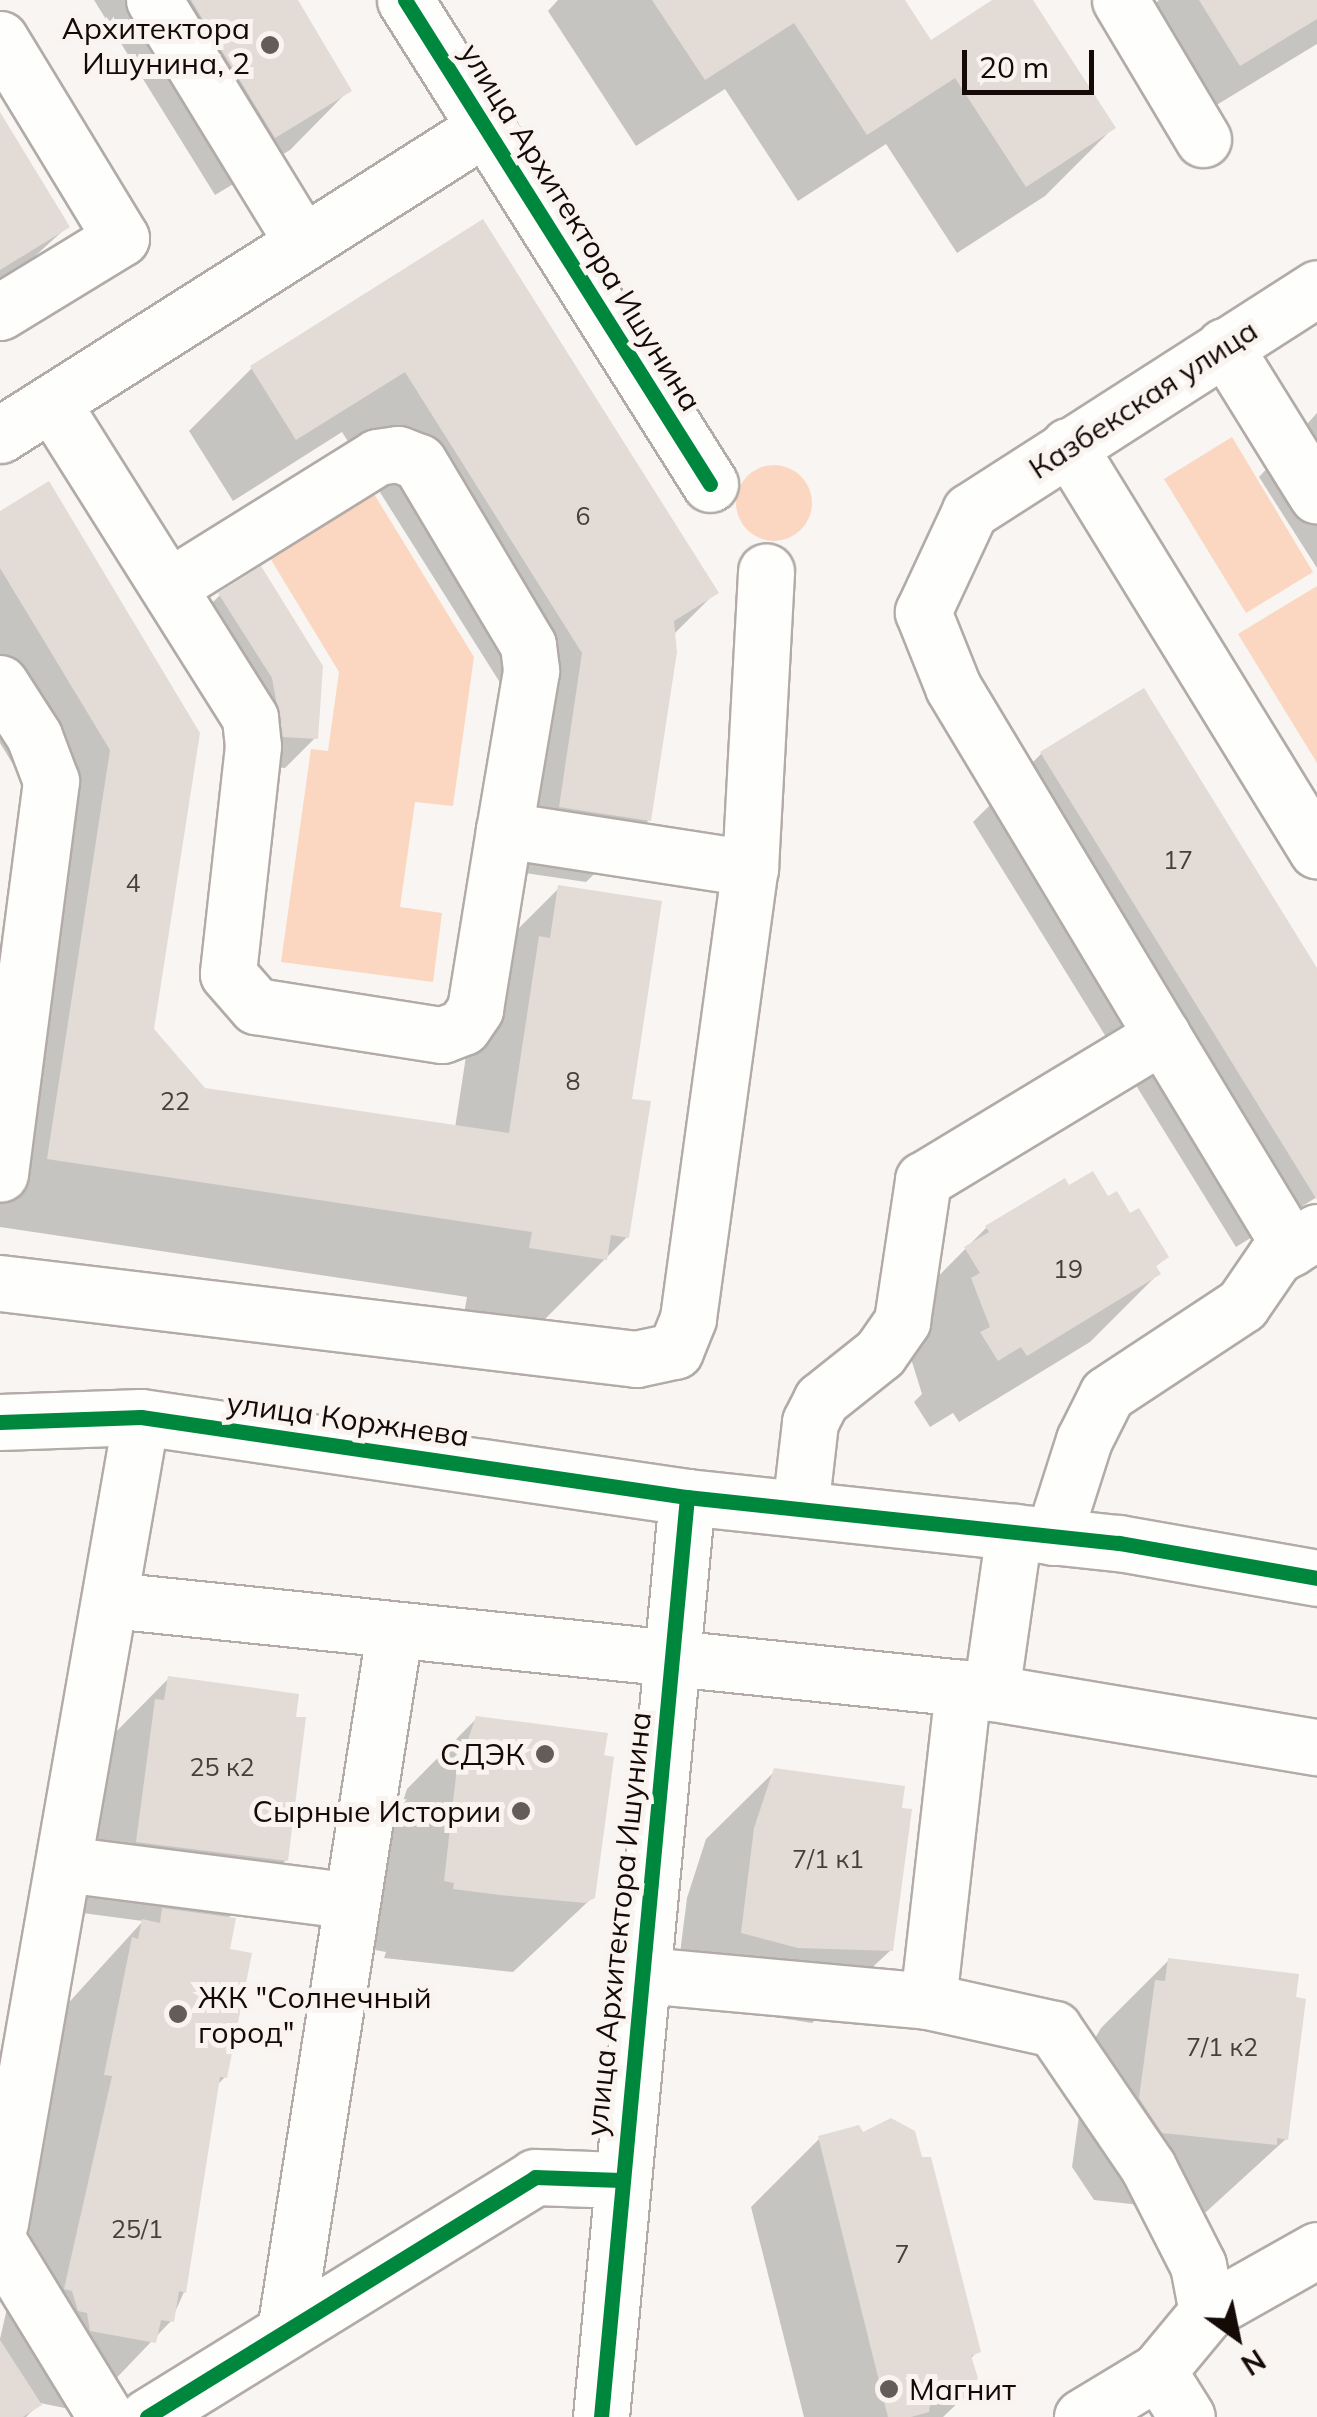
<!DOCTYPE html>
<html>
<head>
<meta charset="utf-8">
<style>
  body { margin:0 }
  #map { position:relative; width:1317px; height:2417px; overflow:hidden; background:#f8f5f2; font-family:Mulish,sans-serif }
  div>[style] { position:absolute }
  .green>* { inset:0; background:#fbd7c1 }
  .round { border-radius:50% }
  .shadow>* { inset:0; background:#0003 }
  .building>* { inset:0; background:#e3dcd6 }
  .roads { filter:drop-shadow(2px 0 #b2aba7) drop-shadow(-2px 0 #b2aba7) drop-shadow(0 2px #b2aba7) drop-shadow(0 -2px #b2aba7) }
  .minor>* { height:55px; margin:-27.5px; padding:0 27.5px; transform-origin:27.5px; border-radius:27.5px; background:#fefefd }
  .cycleway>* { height:15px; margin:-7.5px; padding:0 7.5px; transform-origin:7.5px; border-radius:7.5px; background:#00873e }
  .dots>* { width:28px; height:28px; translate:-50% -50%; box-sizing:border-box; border:5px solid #faf4f0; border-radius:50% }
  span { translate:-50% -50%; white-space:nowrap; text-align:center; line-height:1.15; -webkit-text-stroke:10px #faf4f0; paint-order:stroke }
  .number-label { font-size:25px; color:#483e39 }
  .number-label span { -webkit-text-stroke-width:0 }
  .poi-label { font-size:30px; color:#150a05 }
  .right { translate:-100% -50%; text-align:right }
  .left { translate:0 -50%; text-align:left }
  .street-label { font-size:30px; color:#150a05 }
  .north { position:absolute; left:1187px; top:2287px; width:100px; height:100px; -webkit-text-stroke:8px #faf4f0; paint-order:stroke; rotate:147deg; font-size:28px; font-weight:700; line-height:40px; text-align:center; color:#150a05 }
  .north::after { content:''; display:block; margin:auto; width:35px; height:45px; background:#150a05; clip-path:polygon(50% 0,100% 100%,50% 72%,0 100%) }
  .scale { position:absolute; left:962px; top:50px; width:132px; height:45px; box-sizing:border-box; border:5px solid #150a05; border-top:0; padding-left:12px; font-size:30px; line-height:35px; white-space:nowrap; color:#150a05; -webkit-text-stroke:8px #faf4f0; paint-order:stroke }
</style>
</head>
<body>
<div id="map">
  <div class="green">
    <i style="clip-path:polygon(1232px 437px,1313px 572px,1246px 613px,1164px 479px)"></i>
    <i class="round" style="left:736px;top:465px;width:76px;height:76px"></i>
    <i style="clip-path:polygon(374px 494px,474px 657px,453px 806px,415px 802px,400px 907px,442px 913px,433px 982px,281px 962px,311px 749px,328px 751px,339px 672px,270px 558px)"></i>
    <i style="clip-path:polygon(1317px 586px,1317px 763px,1238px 634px)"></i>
  </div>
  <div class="shadow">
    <i style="clip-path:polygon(94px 0,295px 0,349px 90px,290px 150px,215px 195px)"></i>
    <i style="clip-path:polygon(558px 0,902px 0,930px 43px,997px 0,1030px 0,1113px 128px,1045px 196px,957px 253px,886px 144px,798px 201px,725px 89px,636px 146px,548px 11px)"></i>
    <i style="clip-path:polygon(1159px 0,1317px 0,1317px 44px,1169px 134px,1114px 45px)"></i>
    <i style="clip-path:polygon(0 146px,67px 227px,0 288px)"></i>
    <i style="clip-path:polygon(483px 222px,716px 592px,673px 635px,649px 820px,586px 882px,498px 869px,521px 716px,342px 432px,233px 501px,189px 431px,252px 368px)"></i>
    <i style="clip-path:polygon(1317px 413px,1317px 568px,1259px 477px)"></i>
    <i style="clip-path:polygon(0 514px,197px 733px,151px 1030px,203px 1090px,455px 1128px,474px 1004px,493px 954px,559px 888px,629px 1101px,627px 1237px,539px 1325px,464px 1314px,467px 1297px,0 1227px,0 1110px,45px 817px,0 743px)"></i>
    <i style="clip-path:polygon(220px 595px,316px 737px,285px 768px,254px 766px,190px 625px)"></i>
    <i style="clip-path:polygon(1143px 691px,1317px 972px,1317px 1197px,1236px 1247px,973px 822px,1041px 754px)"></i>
    <i style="clip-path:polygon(1068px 1189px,1107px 1200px,1130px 1217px,1166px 1257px,1154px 1268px,1158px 1274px,1090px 1342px,959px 1422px,953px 1413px,930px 1427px,914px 1402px,922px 1394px,898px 1317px,986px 1228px)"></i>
    <i style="clip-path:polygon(168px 1679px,286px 1860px,227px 1919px,225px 2077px,216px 2086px,184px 2292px,171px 2321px,84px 2412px,40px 2403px,26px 2417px,0 2417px,0 2339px,44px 2146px,36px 2144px,62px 2010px,143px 1921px,67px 1911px,99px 1749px)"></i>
    <i style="clip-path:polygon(477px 1718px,593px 1897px,513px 1972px,384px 1958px,386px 1952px,375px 1950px,387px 1848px,407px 1789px)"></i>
    <i style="clip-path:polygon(775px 1771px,891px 1950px,812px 2023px,674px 2001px,687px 1898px,706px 1839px)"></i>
    <i style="clip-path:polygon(1169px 1960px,1286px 2139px,1206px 2212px,1094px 2200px,1072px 2167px,1088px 2050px,1101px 2028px)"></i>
    <i style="clip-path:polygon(862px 2136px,978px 2351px,969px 2360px,964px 2397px,943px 2417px,804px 2417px,751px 2207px,819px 2139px)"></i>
  </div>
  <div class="building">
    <i style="clip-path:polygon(191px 0,298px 0,352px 91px,275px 138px)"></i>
    <i style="clip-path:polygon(652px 0,905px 0,931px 40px,992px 0,1033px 0,1116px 128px,1026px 187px,955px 78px,867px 135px,794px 23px,705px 80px)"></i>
    <i style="clip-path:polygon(1199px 0,1317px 0,1317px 19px,1240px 66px)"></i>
    <i style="clip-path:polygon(0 112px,70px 227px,0 270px)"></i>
    <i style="clip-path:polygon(483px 219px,719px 593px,674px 621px,677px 652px,651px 821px,559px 807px,582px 653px,405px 372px,296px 440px,250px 366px)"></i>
    <i style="clip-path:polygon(49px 481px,200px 733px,154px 1029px,205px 1088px,509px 1133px,539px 936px,550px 938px,558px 885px,662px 901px,632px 1099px,651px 1101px,629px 1238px,611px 1235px,607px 1260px,529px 1248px,532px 1232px,47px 1159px,110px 750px,0 568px,0 511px)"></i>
    <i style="clip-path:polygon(261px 566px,323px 666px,318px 739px,283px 737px,272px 678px,218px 593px)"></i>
    <i style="clip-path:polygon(1144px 688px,1317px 968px,1317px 1200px,1040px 752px)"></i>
    <i style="clip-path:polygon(1093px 1171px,1108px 1196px,1117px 1191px,1130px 1213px,1139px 1208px,1169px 1257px,1156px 1266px,1161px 1274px,1027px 1356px,1021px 1347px,998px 1361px,980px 1332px,990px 1327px,971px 1278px,980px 1273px,964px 1247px,989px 1232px,985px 1226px,1065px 1178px,1069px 1185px)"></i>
    <i style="clip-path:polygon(168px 1676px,299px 1694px,296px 1717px,306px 1717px,288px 1861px,136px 1842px,155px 1699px,164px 1700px)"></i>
    <i style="clip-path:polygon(476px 1716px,608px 1733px,604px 1755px,614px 1757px,595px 1898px,585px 1903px,500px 1895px,453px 1889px,454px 1883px,444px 1881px,456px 1776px)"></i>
    <i style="clip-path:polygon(774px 1768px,905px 1786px,902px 1808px,912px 1809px,893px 1951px,798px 1948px,741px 1933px,754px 1828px)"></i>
    <i style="clip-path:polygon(162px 1908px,236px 1918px,230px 1949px,252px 1953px,227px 2078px,220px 2077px,186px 2293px,179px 2291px,174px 2322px,161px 2320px,156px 2343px,90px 2331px,87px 2313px,78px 2311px,72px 2291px,64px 2289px,112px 2076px,104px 2075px,132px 1937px,138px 1939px,142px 1919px,160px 1923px)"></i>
    <i style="clip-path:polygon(1168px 1958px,1299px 1974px,1296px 1997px,1306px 1999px,1288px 2140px,1277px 2138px,1277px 2145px,1162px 2133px,1139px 2098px,1155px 1980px,1165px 1981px)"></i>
    <i style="clip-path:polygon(891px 2118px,915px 2131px,922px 2157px,931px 2157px,981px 2352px,971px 2356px,978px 2378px,966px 2398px,930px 2405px,929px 2412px,911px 2417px,888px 2417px,818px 2136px,859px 2125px,863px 2132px)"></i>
    <i style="clip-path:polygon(0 2340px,42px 2405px,23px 2417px,0 2417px)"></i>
  </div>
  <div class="roads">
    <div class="minor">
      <i style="left:154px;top:0;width:285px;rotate:58.5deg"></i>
      <i style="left:405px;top:0;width:572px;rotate:57.78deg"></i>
      <i style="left:1120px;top:0;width:162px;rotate:59.2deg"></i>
      <i style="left:0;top:39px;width:233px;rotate:58.7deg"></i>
      <i style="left:121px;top:238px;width:142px;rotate:148.6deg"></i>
      <i style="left:1224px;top:346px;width:176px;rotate:58.2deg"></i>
      <i style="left:52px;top:403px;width:372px;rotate:57.8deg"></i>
      <i style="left:250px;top:718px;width:28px;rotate:84deg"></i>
      <i style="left:253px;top:746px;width:229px;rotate:96.3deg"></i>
      <i style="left:228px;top:974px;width:43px;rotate:48.8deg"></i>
      <i style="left:256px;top:1006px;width:188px;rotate:8.9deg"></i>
      <i style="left:442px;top:1035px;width:22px;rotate:-21deg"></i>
      <i style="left:463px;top:1027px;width:22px;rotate:-56deg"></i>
      <i style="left:475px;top:1009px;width:181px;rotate:-80.8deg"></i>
      <i style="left:504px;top:830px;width:249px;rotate:8.8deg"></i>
      <i style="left:0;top:435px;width:575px;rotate:-32.36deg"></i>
      <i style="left:1068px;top:446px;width:475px;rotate:58.4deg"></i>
      <i style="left:170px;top:586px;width:244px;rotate:-31.9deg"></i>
      <i style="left:377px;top:457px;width:21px;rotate:-8deg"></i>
      <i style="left:398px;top:454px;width:22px;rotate:21deg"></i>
      <i style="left:419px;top:462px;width:213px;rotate:59.2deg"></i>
      <i style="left:528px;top:645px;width:26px;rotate:83deg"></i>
      <i style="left:531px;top:671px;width:161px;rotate:99.6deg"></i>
      <i style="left:0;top:683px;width:63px;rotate:57.3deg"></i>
      <i style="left:34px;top:736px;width:48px;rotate:69.3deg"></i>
      <i style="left:51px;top:781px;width:396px;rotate:97.4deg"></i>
      <i style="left:1162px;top:1035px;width:249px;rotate:58.8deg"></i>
      <i style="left:0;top:1283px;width:641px;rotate:6.81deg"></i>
      <i style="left:636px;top:1359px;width:40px;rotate:-12deg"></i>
      <i style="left:675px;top:1351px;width:35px;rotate:-68deg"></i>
      <i style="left:688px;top:1318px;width:454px;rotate:-82.2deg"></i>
      <i style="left:750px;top:868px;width:297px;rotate:-86.9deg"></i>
      <i style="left:0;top:1422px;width:141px;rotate:-2deg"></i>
      <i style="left:141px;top:1417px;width:552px;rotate:8.34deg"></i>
      <i style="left:687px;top:1497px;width:434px;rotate:6.1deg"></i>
      <i style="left:1119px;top:1543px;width:201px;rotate:10deg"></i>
      <i style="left:800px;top:1509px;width:88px;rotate:-83.4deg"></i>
      <i style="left:810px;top:1422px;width:25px;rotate:-63deg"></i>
      <i style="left:821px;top:1400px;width:75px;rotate:-38.5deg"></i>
      <i style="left:880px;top:1353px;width:39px;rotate:-55deg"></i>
      <i style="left:902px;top:1321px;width:143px;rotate:-81.5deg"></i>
      <i style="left:923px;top:1180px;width:280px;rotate:-31.2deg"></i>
      <i style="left:1162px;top:1035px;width:406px;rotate:-121deg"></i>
      <i style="left:953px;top:687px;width:81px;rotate:-111.8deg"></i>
      <i style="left:923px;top:612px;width:111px;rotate:-65deg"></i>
      <i style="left:970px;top:511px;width:412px;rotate:-32.7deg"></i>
      <i style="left:1053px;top:1537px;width:102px;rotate:-72.3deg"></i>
      <i style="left:1084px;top:1440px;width:51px;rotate:-63.4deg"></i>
      <i style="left:1107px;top:1394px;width:162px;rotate:-33.4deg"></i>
      <i style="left:1242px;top:1305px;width:58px;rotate:-55.5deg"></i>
      <i style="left:1275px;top:1257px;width:49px;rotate:-30.8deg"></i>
      <i style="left:111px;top:1600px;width:857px;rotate:5.9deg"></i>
      <i style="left:963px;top:1688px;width:359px;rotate:9.5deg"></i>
      <i style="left:991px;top:1693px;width:163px;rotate:-81.9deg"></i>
      <i style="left:64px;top:1864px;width:290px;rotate:7.3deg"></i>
      <i style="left:644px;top:1975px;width:285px;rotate:5.2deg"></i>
      <i style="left:928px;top:2001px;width:315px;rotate:-83.6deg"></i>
      <i style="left:928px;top:2001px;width:129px;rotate:12.5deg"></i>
      <i style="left:1054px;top:2029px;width:167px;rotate:55.7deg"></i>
      <i style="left:1148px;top:2167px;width:110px;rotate:63deg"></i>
      <i style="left:1198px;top:2265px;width:48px;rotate:79.2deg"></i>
      <i style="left:1207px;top:2312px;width:77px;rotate:129.7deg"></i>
      <i style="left:1158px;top:2371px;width:89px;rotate:148.8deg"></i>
      <i style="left:0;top:2223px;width:818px;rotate:-80.08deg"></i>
      <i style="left:0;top:2244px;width:203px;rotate:58.5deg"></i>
      <i style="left:1207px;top:2312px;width:126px;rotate:-29.4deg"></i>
      <i style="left:285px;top:2331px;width:706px;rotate:-81.12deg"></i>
      <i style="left:1158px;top:2371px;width:54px;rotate:57.8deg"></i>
      <i style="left:147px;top:2417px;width:456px;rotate:-31.7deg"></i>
      <i style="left:535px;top:2177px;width:85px;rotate:2deg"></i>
      <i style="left:601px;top:2417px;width:924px;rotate:-84.66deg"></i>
    </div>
  </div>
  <div class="cycleway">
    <i style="left:405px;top:0;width:572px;rotate:57.78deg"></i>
    <i style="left:0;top:1422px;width:141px;rotate:-2deg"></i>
    <i style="left:141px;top:1417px;width:552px;rotate:8.34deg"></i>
    <i style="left:687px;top:1497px;width:434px;rotate:6.1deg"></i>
    <i style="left:1119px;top:1543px;width:201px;rotate:10deg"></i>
    <i style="left:147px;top:2417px;width:456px;rotate:-31.7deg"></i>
    <i style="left:535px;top:2177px;width:85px;rotate:2deg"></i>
    <i style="left:601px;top:2417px;width:924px;rotate:-84.66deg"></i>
  </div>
  <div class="dots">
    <i style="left:270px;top:45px;background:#645c58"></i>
    <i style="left:545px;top:1754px;background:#645c58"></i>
    <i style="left:521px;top:1811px;background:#645c58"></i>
    <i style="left:178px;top:2014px;background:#645c58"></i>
    <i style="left:889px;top:2389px;background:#645c58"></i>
  </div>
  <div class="number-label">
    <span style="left:583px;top:516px">6</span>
    <span style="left:1178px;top:860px">17</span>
    <span style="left:133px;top:883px">4</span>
    <span style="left:573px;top:1081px">8</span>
    <span style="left:175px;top:1101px">22</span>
    <span style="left:1068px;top:1269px">19</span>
    <span style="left:222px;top:1767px">25 к2</span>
    <span style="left:828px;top:1859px">7/1 к1</span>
    <span style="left:1222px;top:2047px">7/1 к2</span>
    <span style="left:137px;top:2229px">25/1</span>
    <span style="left:902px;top:2254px">7</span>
  </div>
  <div class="poi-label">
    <span class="right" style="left:250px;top:45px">Архитектора<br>Ишунина, 2</span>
    <span class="right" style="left:525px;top:1754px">СДЭК</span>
    <span class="right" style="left:501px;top:1811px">Сырные Истории</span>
    <span class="left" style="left:198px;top:2014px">ЖК "Солнечный<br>город"</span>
    <span class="left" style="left:909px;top:2389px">Магнит</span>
  </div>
  <div class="street-label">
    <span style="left:581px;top:227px;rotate:58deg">улица Архитектора Ишунина</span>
    <span style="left:1143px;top:399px;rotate:-33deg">Казбекская улица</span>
    <span style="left:348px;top:1419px;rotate:8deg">улица Коржнева</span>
    <span style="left:618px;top:1924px;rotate:-84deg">улица Архитектора Ишунина</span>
  </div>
  <div class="north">N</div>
  <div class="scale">20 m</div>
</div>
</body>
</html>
